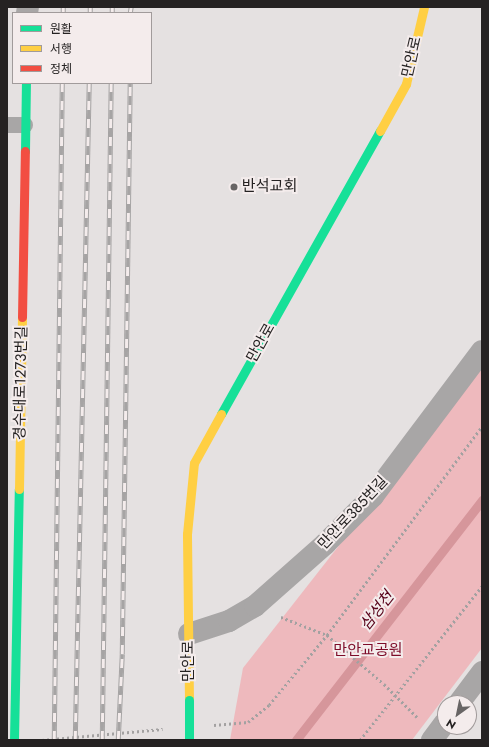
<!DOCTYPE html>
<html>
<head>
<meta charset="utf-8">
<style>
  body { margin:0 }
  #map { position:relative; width:489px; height:747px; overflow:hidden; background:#e5e1e1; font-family:Jost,"Noto Sans KR",sans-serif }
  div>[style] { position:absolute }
  .green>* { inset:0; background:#eeb9bd }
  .stream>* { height:9px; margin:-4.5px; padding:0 4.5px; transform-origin:4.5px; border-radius:4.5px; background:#d6969b }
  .path>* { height:2.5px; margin-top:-1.25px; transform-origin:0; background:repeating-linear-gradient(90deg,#a3a1a1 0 2px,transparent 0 5px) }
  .lane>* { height:16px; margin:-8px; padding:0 8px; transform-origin:8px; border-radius:8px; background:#a8a6a6 }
  .street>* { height:22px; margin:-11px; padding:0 11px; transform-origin:11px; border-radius:11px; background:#a8a6a6 }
  .fast>* { height:9px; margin:-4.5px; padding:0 4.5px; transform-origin:4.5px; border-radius:4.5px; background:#16e098 }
  .slow>* { height:9px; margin:-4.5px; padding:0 4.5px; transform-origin:4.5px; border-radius:4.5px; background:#ffcf43 }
  .jam>* { height:9px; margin:-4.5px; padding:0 4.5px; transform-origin:4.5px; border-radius:4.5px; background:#f24e42 }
  .rail>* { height:4.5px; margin-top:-2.25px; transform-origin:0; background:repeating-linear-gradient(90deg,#f4ecec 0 9px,#a6a4a4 0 18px); box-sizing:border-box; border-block:1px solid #a6a4a4 }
  .fast-bridge>* { height:9px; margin:-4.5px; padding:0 4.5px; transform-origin:4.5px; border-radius:4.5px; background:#16e098 }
  .dots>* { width:11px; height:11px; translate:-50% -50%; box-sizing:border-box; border:2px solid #f4ecec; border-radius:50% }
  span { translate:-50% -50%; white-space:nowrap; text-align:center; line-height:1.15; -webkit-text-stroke:4px #f4ecec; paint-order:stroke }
  .street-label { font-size:15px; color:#252222 }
  .poi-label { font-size:15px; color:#252222 }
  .left { translate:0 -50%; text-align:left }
  .park-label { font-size:15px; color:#7d0b28 }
  .water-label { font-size:16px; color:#580219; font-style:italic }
  .frame { position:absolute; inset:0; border:8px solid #252222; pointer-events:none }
  .legend { position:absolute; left:12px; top:12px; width:140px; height:72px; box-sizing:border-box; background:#f4ecec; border:1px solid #a19b9b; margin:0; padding:5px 7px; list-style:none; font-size:12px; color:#252222 }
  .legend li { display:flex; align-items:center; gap:8px; height:20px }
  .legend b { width:20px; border:1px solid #a19b9b }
  .north { position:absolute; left:437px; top:695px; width:40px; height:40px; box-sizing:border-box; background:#f4ecec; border:1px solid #a19b9b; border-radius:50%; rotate:213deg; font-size:11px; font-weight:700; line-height:16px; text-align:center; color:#252222 }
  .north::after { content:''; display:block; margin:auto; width:14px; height:18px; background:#686565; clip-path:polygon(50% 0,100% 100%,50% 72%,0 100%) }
</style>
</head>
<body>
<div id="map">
  <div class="green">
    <i style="clip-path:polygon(482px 363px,482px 648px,412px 740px,230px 740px,243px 668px)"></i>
  </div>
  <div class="stream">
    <i style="left:296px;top:740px;width:304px;rotate:-52.2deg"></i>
  </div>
  <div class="path">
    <i style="left:281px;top:617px;width:49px;rotate:21.4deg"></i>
    <i style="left:327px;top:635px;width:75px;rotate:40.7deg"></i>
    <i style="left:384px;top:684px;width:47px;rotate:45deg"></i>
    <i style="left:214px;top:725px;width:34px;rotate:-5deg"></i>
    <i style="left:248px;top:722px;width:27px;rotate:-39deg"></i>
    <i style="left:269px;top:705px;width:91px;rotate:-50.4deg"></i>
    <i style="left:327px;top:635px;width:260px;rotate:-53.4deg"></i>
    <i style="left:42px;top:740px;width:121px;rotate:-5.2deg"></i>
    <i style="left:360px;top:740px;width:196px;rotate:-51.6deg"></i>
  </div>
  <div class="lane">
    <i style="left:7px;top:125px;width:18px"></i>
  </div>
  <div class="street">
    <i style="left:27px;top:13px;width:6px;rotate:-81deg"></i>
    <i style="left:189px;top:634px;width:42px;rotate:-18deg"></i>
    <i style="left:229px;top:621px;width:30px;rotate:-30deg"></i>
    <i style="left:255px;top:606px;width:94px;rotate:-41.5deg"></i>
    <i style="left:325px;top:544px;width:68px;rotate:-45deg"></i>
    <i style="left:373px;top:496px;width:181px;rotate:-53.1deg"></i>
    <i style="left:459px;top:703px;width:39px;rotate:-53deg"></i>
    <i style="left:432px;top:740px;width:21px;rotate:-53deg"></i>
  </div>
  <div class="fast">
    <i style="left:25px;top:151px;width:68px;rotate:-89.2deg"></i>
    <i style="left:221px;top:414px;width:325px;rotate:-60.7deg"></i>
    <i style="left:14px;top:740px;width:251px;rotate:-88.9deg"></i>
  </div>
  <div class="slow">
    <i style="left:380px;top:131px;width:54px;rotate:-61deg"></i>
    <i style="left:406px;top:84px;width:79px;rotate:-76.8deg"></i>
    <i style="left:19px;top:489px;width:172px;rotate:-89deg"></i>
    <i style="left:189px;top:700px;width:166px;rotate:-90.7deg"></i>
    <i style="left:187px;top:534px;width:71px;rotate:-84.4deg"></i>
    <i style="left:194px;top:463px;width:56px;rotate:-61.1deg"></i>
  </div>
  <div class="jam">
    <i style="left:22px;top:317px;width:166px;rotate:-89deg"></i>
  </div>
  <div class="rail">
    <i style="left:63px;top:13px;width:6px;rotate:-90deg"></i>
    <i style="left:90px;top:13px;width:6px;rotate:-90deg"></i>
    <i style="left:112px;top:13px;width:6px;rotate:-90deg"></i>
    <i style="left:130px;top:13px;width:6px;rotate:-81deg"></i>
    <i style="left:54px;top:740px;width:657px;rotate:-89.3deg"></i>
    <i style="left:75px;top:740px;width:657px;rotate:-88.78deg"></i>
    <i style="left:102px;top:740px;width:657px;rotate:-89.22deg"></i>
    <i style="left:118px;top:740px;width:86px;rotate:-87.3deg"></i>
    <i style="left:122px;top:654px;width:571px;rotate:-89.2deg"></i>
  </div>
  <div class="fast-bridge">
    <i style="left:189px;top:700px;width:40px;rotate:90deg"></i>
  </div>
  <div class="dots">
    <i style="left:234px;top:187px;background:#686565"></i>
  </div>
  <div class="street-label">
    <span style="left:412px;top:57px;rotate:-77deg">만안로</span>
    <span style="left:261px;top:343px;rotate:-61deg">만안로</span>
    <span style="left:21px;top:383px;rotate:-89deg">경수대로1273번길</span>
    <span style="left:353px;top:513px;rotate:-47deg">만안로385번길</span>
    <span style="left:189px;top:661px;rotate:-90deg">만안로</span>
  </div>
  <div class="poi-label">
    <span class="left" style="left:242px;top:187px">반석교회</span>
  </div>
  <div class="park-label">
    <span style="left:368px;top:651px">만안교공원</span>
  </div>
  <div class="water-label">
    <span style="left:377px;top:611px;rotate:-52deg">삼성천</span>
  </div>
  <div class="frame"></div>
  <ul class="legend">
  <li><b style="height:5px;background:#16e098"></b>원활</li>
  <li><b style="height:5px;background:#ffcf43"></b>서행</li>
  <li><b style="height:5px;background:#f24e42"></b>정체</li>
  </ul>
  <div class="north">N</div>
</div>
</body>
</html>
